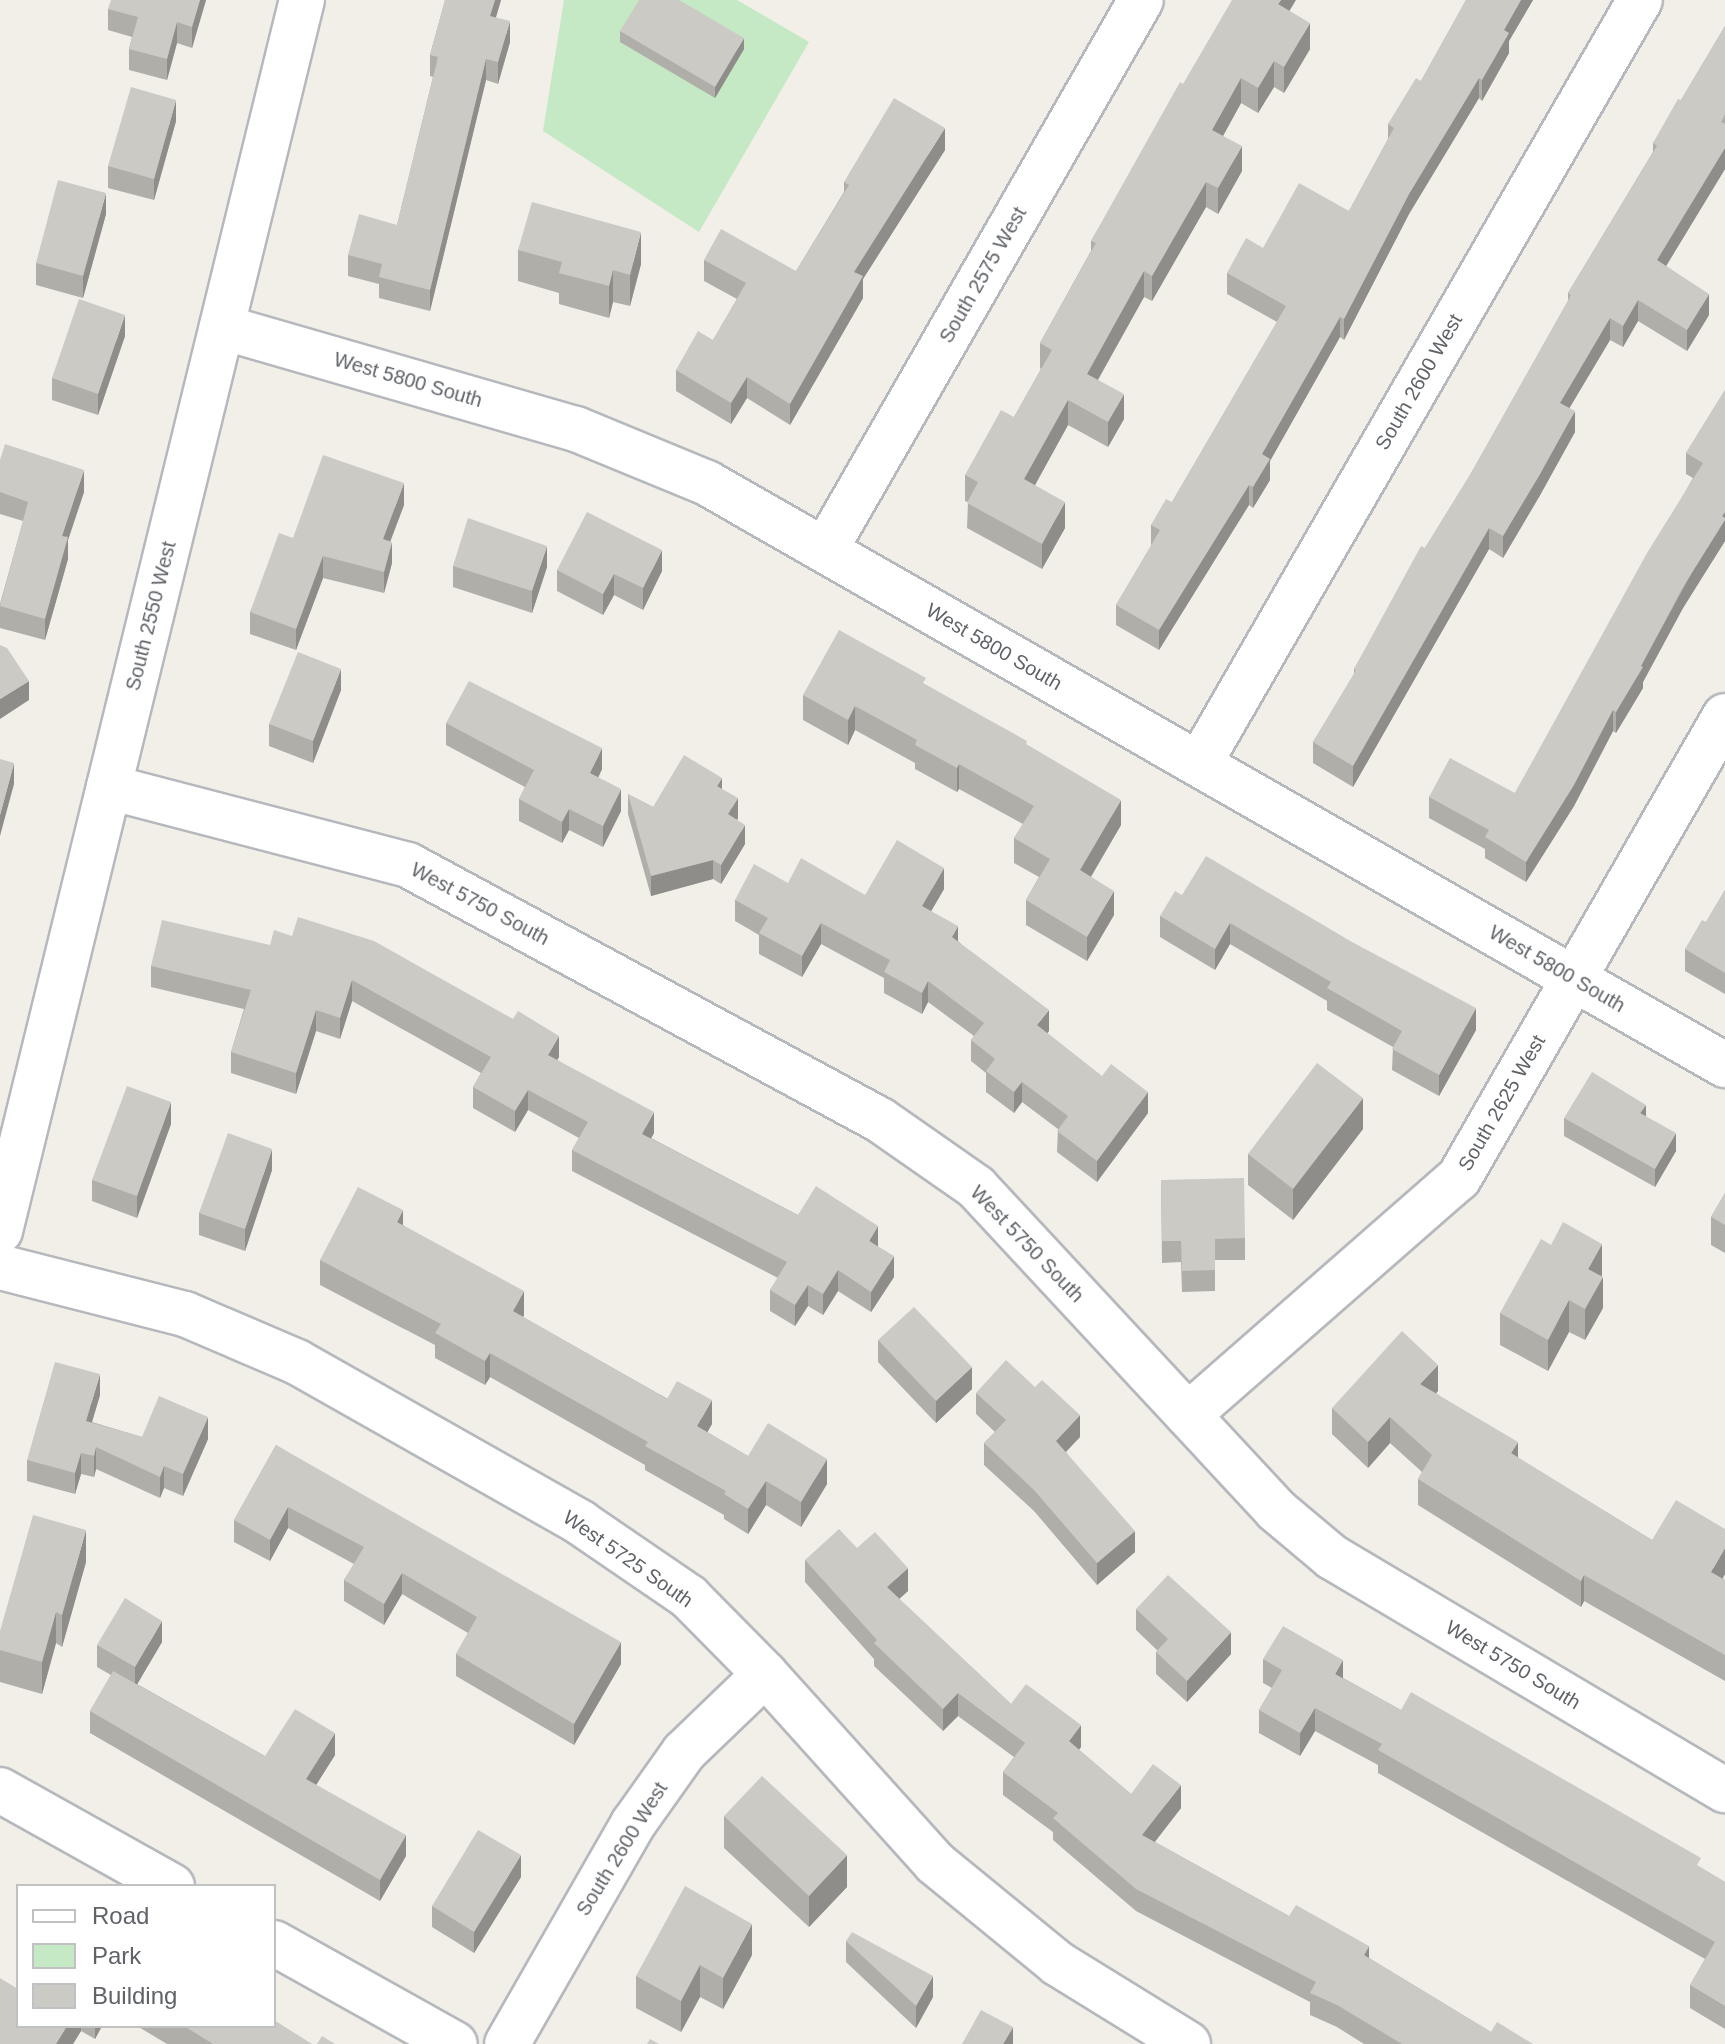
<!DOCTYPE html>
<html>
<head>
<meta charset="utf-8">
<style>
  body { margin:0 }
  #map { position:relative; width:1725px; height:2044px; overflow:hidden; background:#f1efe8; font-family:Arial,sans-serif }
  div>[style] { position:absolute }
  .green>* { inset:0; background:#c5e8c5 }
  .roads { filter:drop-shadow(2px 0 #b5b8bc) drop-shadow(-2px 0 #b5b8bc) drop-shadow(0 2px #b5b8bc) drop-shadow(0 -2px #b5b8bc) }
  .minor>* { height:44px; margin:-22px; padding:0 22px; transform-origin:22px; border-radius:22px; background:#fff }
  .wall>* { inset:0; background:#afaea9 }
  .shaded-wall>* { inset:0; background:#8f8d8a }
  .building>* { inset:0; background:#cccac5 }
  span { translate:-50% -50%; white-space:nowrap; text-align:center; line-height:1.15; -webkit-text-stroke:7px #fff; paint-order:stroke }
  .street-label { font-size:20px; color:#5f6368 }
  .legend { position:absolute; left:16px; top:1884px; width:260px; height:144px; box-sizing:border-box; background:#fff; border:2px solid #bfc1c3; margin:0; padding:10px 14px; list-style:none; font-size:24px; color:#5f6368 }
  .legend li { display:flex; align-items:center; gap:16px; height:40px }
  .legend b { width:40px; border:2px solid #bfc1c3 }
</style>
</head>
<body>
<div id="map">
  <div class="green">
    <i style="clip-path:polygon(564px 0,737px 0,809px 42px,699px 232px,543px 131px)"></i>
  </div>
  <div class="roads">
    <div class="minor">
      <i style="left:222px;top:327px;width:368px;rotate:16.1deg"></i>
      <i style="left:576px;top:429px;width:142px;rotate:22.4deg"></i>
      <i style="left:707px;top:483px;width:1173px;rotate:29.76deg"></i>
      <i style="left:825px;top:550px;width:634px;rotate:-60.12deg"></i>
      <i style="left:1199px;top:764px;width:882px;rotate:-60.01deg"></i>
      <i style="left:109px;top:787px;width:309px;rotate:14.6deg"></i>
      <i style="left:408px;top:865px;width:536px;rotate:28.38deg"></i>
      <i style="left:880px;top:1120px;width:117px;rotate:34.9deg"></i>
      <i style="left:976px;top:1187px;width:441px;rotate:47.1deg"></i>
      <i style="left:1276px;top:1510px;width:73px;rotate:40deg"></i>
      <i style="left:1332px;top:1557px;width:457px;rotate:30.7deg"></i>
      <i style="left:0;top:1231px;width:1268px;rotate:-76.22deg"></i>
      <i style="left:0;top:1267px;width:191px;rotate:14.3deg"></i>
      <i style="left:185px;top:1314px;width:122px;rotate:23.2deg"></i>
      <i style="left:297px;top:1362px;width:326px;rotate:29.5deg"></i>
      <i style="left:581px;top:1523px;width:131px;rotate:34.4deg"></i>
      <i style="left:689px;top:1597px;width:108px;rotate:45.4deg"></i>
      <i style="left:765px;top:1674px;width:254px;rotate:48deg"></i>
      <i style="left:935px;top:1863px;width:158px;rotate:39.3deg"></i>
      <i style="left:1057px;top:1963px;width:154px;rotate:31.7deg"></i>
      <i style="left:1188px;top:1415px;width:360px;rotate:-41.2deg"></i>
      <i style="left:1459px;top:1178px;width:533px;rotate:-60.07deg"></i>
      <i style="left:0;top:1790px;width:197px;rotate:29.2deg"></i>
      <i style="left:274px;top:1943px;width:207px;rotate:29.2deg"></i>
      <i style="left:507px;top:2044px;width:254px;rotate:-60.2deg"></i>
      <i style="left:633px;top:1824px;width:88px;rotate:-54.7deg"></i>
      <i style="left:684px;top:1752px;width:112px;rotate:-43.9deg"></i>
    </div>
  </div>
  <div class="wall">
    <i style="clip-path:polygon(206px 0,192px 48px,177px 43px,167px 80px,129px 70px,129px 49px,132px 37px,108px 30px,108px 9px)"></i>
    <i style="clip-path:polygon(445px 0,501px 0,496px 17px,510px 42px,498px 84px,486px 80px,430px 311px,379px 298px,379px 284px,348px 276px,348px 255px,397px 225px,433px 77px,430px 76px,430px 55px)"></i>
    <i style="clip-path:polygon(1466px 0,1533px 0,1509px 41px,1509px 53px,1482px 101px,1479px 98px,1409px 214px,1344px 340px,1340px 337px,1270px 461px,1270px 480px,1253px 508px,1249px 505px,1159px 650px,1116px 625px,1116px 605px,1151px 546px,1151px 525px,1172px 502px,1277px 322px,1227px 294px,1227px 273px,1263px 248px,1349px 211px,1388px 139px,1388px 124px,1421px 81px)"></i>
    <i style="clip-path:polygon(1289px 11px,1310px 49px,1284px 93px,1274px 87px,1258px 113px,1241px 103px,1223px 136px,1242px 171px,1218px 214px,1206px 207px,1152px 301px,1144px 297px,1098px 380px,1124px 419px,1108px 447px,1068px 425px,1035px 485px,1065px 528px,1042px 569px,967px 528px,968px 502px,965px 501px,965px 475px,1014px 417px,1041px 369px,1040px 368px,1040px 343px,1091px 251px,1091px 241px,1183px 84px)"></i>
    <i style="clip-path:polygon(1725px 26px,1725px 169px,1666px 266px,1709px 315px,1687px 351px,1638px 321px,1623px 347px,1610px 340px,1569px 408px,1575px 432px,1539px 497px,1503px 558px,1489px 549px,1353px 787px,1313px 763px,1313px 742px,1354px 675px,1354px 669px,1425px 548px,1470px 475px,1568px 301px,1568px 293px,1653px 152px,1653px 143px,1681px 100px)"></i>
    <i style="clip-path:polygon(620px 31px,744px 49px,715px 98px,620px 42px)"></i>
    <i style="clip-path:polygon(176px 121px,154px 200px,108px 188px,108px 166px)"></i>
    <i style="clip-path:polygon(945px 150px,863px 279px,863px 298px,790px 425px,747px 398px,731px 424px,676px 391px,676px 370px,713px 340px,737px 299px,704px 281px,704px 260px,796px 271px,844px 192px,844px 182px)"></i>
    <i style="clip-path:polygon(106px 214px,83px 298px,36px 285px,36px 263px)"></i>
    <i style="clip-path:polygon(518px 250px,641px 264px,630px 306px,613px 302px,609px 318px,559px 304px,559px 293px,518px 281px)"></i>
    <i style="clip-path:polygon(125px 336px,98px 415px,52px 400px,52px 378px)"></i>
    <i style="clip-path:polygon(1725px 390px,1725px 541px,1683px 608px,1643px 682px,1643px 688px,1616px 733px,1613px 731px,1574px 806px,1526px 882px,1485px 858px,1485px 849px,1429px 818px,1429px 797px,1515px 793px,1693px 478px,1686px 474px,1686px 453px)"></i>
    <i style="clip-path:polygon(0 460px,84px 492px,68px 540px,68px 559px,45px 640px,0 628px,0 604px,23px 521px,0 514px)"></i>
    <i style="clip-path:polygon(404px 505px,390px 541px,392px 563px,384px 593px,323px 578px,296px 650px,250px 634px,250px 612px,293px 538px)"></i>
    <i style="clip-path:polygon(453px 566px,547px 567px,532px 613px,453px 587px)"></i>
    <i style="clip-path:polygon(557px 570px,662px 571px,643px 610px,614px 595px,603px 615px,557px 591px)"></i>
    <i style="clip-path:polygon(926px 685px,1027px 745px,1121px 825px,1091px 877px,1114px 915px,1087px 961px,1026px 925px,1026px 900px,1039px 877px,1014px 863px,1014px 838px,1023px 824px,959px 789px,957px 792px,915px 769px,915px 763px,855px 730px,848px 745px,803px 720px,803px 695px)"></i>
    <i style="clip-path:polygon(341px 690px,313px 763px,269px 746px,269px 724px)"></i>
    <i style="clip-path:polygon(446px 723px,602px 769px,598px 778px,621px 811px,603px 847px,569px 830px,562px 843px,519px 821px,519px 799px,525px 787px,446px 745px)"></i>
    <i style="clip-path:polygon(722px 789px,738px 818px,737px 820px,745px 844px,721px 884px,713px 879px,651px 896px,628px 814px,628px 794px,653px 807px)"></i>
    <i style="clip-path:polygon(788px 883px,865px 895px,944px 889px,931px 911px,958px 941px,1049px 1031px,1047px 1033px,1148px 1113px,1097px 1182px,1057px 1152px,1058px 1129px,1022px 1102px,1014px 1113px,986px 1092px,986px 1073px,971px 1061px,971px 1040px,974px 1036px,928px 1002px,922px 1014px,884px 993px,884px 978px,821px 944px,802px 977px,759px 954px,759px 935px,735px 921px,735px 900px)"></i>
    <i style="clip-path:polygon(1725px 890px,1725px 994px,1685px 971px,1685px 949px,1706px 922px)"></i>
    <i style="clip-path:polygon(1182px 895px,1476px 1030px,1439px 1096px,1392px 1070px,1393px 1047px,1327px 1010px,1327px 1001px,1230px 944px,1215px 970px,1160px 937px,1160px 916px)"></i>
    <i style="clip-path:polygon(270px 945px,559px 1057px,557px 1060px,654px 1133px,651px 1138px,798px 1215px,878px 1246px,894px 1277px,871px 1312px,838px 1291px,823px 1315px,808px 1306px,795px 1326px,770px 1311px,770px 1290px,778px 1278px,572px 1171px,572px 1150px,579px 1138px,528px 1110px,515px 1132px,473px 1108px,473px 1087px,481px 1073px,352px 1001px,340px 1039px,316px 1031px,296px 1094px,231px 1073px,231px 1052px,244px 1009px,151px 987px,151px 966px)"></i>
    <i style="clip-path:polygon(1564px 1118px,1676px 1151px,1655px 1187px,1564px 1136px)"></i>
    <i style="clip-path:polygon(171px 1124px,137px 1218px,92px 1201px,92px 1180px)"></i>
    <i style="clip-path:polygon(1363px 1129px,1293px 1220px,1248px 1185px,1248px 1154px)"></i>
    <i style="clip-path:polygon(272px 1170px,245px 1251px,199px 1235px,199px 1213px)"></i>
    <i style="clip-path:polygon(1161px 1180px,1245px 1238px,1245px 1260px,1215px 1260px,1215px 1291px,1182px 1292px,1181px 1262px,1162px 1263px)"></i>
    <i style="clip-path:polygon(1725px 1193px,1725px 1253px,1711px 1245px,1711px 1217px)"></i>
    <i style="clip-path:polygon(403px 1225px,524px 1315px,523px 1317px,712px 1424px,707px 1432px,748px 1456px,827px 1484px,801px 1527px,766px 1505px,748px 1534px,724px 1519px,724px 1515px,645px 1470px,645px 1465px,490px 1377px,485px 1385px,435px 1358px,435px 1345px,320px 1285px,320px 1260px)"></i>
    <i style="clip-path:polygon(1602px 1275px,1603px 1308px,1585px 1340px,1569px 1332px,1548px 1371px,1500px 1345px,1500px 1313px)"></i>
    <i style="clip-path:polygon(878px 1340px,972px 1389px,936px 1423px,878px 1362px)"></i>
    <i style="clip-path:polygon(1438px 1391px,1436px 1393px,1518px 1458px,1652px 1540px,1725px 1574px,1723px 1578px,1725px 1580px,1725px 1681px,1584px 1601px,1581px 1607px,1418px 1505px,1418px 1479px,1422px 1472px,1390px 1443px,1368px 1468px,1332px 1434px,1332px 1408px)"></i>
    <i style="clip-path:polygon(976px 1393px,1080px 1437px,1066px 1452px,1135px 1552px,1097px 1585px,1034px 1511px,984px 1465px,984px 1443px,995px 1432px,976px 1414px)"></i>
    <i style="clip-path:polygon(100px 1395px,92px 1422px,142px 1437px,208px 1439px,183px 1496px,164px 1488px,160px 1498px,96px 1469px,94px 1477px,81px 1474px,75px 1494px,27px 1481px,27px 1460px)"></i>
    <i style="clip-path:polygon(276px 1445px,621px 1664px,574px 1745px,456px 1676px,456px 1654px,468px 1633px,402px 1594px,384px 1625px,344px 1601px,344px 1580px,354px 1564px,288px 1528px,270px 1561px,234px 1542px,234px 1520px)"></i>
    <i style="clip-path:polygon(857px 1548px,908px 1591px,899px 1599px,1011px 1704px,1081px 1747px,1079px 1750px,1131px 1794px,1181px 1808px,1155px 1842px,1289px 1916px,1369px 1958px,1491px 2032px,1533px 2044px,1364px 2044px,1337px 2027px,1310px 2015px,1310px 2002px,1136px 1911px,1053px 1840px,1053px 1832px,1003px 1795px,1003px 1772px,1014px 1757px,958px 1716px,943px 1731px,874px 1666px,874px 1659px,805px 1582px,805px 1560px)"></i>
    <i style="clip-path:polygon(86px 1562px,62px 1647px,56px 1643px,42px 1694px,0 1682px,0 1631px)"></i>
    <i style="clip-path:polygon(1136px 1609px,1231px 1654px,1187px 1702px,1156px 1674px,1156px 1652px,1158px 1651px,1136px 1630px)"></i>
    <i style="clip-path:polygon(162px 1642px,137px 1684px,265px 1756px,335px 1755px,316px 1785px,406px 1856px,380px 1901px,90px 1733px,90px 1711px,111px 1675px,97px 1667px,97px 1645px)"></i>
    <i style="clip-path:polygon(1263px 1659px,1343px 1678px,1401px 1710px,1701px 1868px,1725px 1882px,1725px 2029px,1690px 2008px,1690px 1985px,1705px 1959px,1378px 1773px,1378px 1765px,1315px 1731px,1300px 1756px,1259px 1733px,1259px 1710px,1272px 1688px,1263px 1683px)"></i>
    <i style="clip-path:polygon(724px 1816px,847px 1887px,809px 1927px,724px 1848px)"></i>
    <i style="clip-path:polygon(521px 1877px,474px 1953px,432px 1927px,432px 1906px)"></i>
    <i style="clip-path:polygon(846px 1941px,933px 1997px,916px 2028px,846px 1962px)"></i>
    <i style="clip-path:polygon(752px 1955px,723px 2009px,700px 1997px,681px 2032px,636px 2008px,636px 1976px)"></i>
    <i style="clip-path:polygon(18px 2026px,102px 2026px,95px 2039px,81px 2031px,73px 2044px,0 2044px)"></i>
    <i style="clip-path:polygon(137px 2026px,274px 2026px,312px 2044px,167px 2044px)"></i>
  </div>
  <div class="shaded-wall">
    <i style="clip-path:polygon(200px 0,206px 0,192px 48px,192px 27px)"></i>
    <i style="clip-path:polygon(495px 0,501px 0,490px 37px,490px 16px)"></i>
    <i style="clip-path:polygon(1281px 0,1296px 0,1278px 30px,1278px 4px)"></i>
    <i style="clip-path:polygon(1521px 0,1533px 0,1509px 41px,1509px 53px,1482px 101px,1482px 80px,1504px 30px)"></i>
    <i style="clip-path:polygon(510px 21px,510px 42px,498px 84px,498px 62px)"></i>
    <i style="clip-path:polygon(177px 22px,177px 43px,167px 80px,167px 59px)"></i>
    <i style="clip-path:polygon(1310px 23px,1310px 49px,1284px 93px,1284px 67px)"></i>
    <i style="clip-path:polygon(744px 38px,744px 49px,715px 98px,715px 87px)"></i>
    <i style="clip-path:polygon(486px 59px,486px 80px,430px 311px,430px 290px)"></i>
    <i style="clip-path:polygon(1274px 61px,1274px 87px,1258px 113px,1258px 88px)"></i>
    <i style="clip-path:polygon(1241px 78px,1241px 103px,1212px 156px,1212px 130px)"></i>
    <i style="clip-path:polygon(1479px 78px,1479px 98px,1409px 214px,1344px 340px,1344px 319px,1409px 194px)"></i>
    <i style="clip-path:polygon(176px 100px,176px 121px,154px 200px,154px 179px)"></i>
    <i style="clip-path:polygon(945px 128px,945px 150px,863px 279px,863px 298px,790px 425px,790px 404px,854px 272px)"></i>
    <i style="clip-path:polygon(1242px 146px,1242px 171px,1218px 214px,1218px 188px)"></i>
    <i style="clip-path:polygon(1725px 148px,1725px 169px,1657px 281px,1657px 260px)"></i>
    <i style="clip-path:polygon(1206px 182px,1206px 207px,1152px 301px,1152px 276px)"></i>
    <i style="clip-path:polygon(106px 193px,106px 214px,83px 298px,83px 276px)"></i>
    <i style="clip-path:polygon(641px 232px,641px 264px,630px 306px,630px 275px)"></i>
    <i style="clip-path:polygon(613px 270px,613px 302px,609px 318px,609px 286px)"></i>
    <i style="clip-path:polygon(1144px 271px,1144px 297px,1087px 399px,1087px 374px)"></i>
    <i style="clip-path:polygon(1709px 294px,1709px 315px,1687px 351px,1687px 330px)"></i>
    <i style="clip-path:polygon(1638px 300px,1638px 321px,1623px 347px,1623px 326px)"></i>
    <i style="clip-path:polygon(125px 315px,125px 336px,98px 415px,98px 394px)"></i>
    <i style="clip-path:polygon(1340px 317px,1340px 337px,1270px 461px,1270px 480px,1253px 508px,1253px 487px,1262px 454px)"></i>
    <i style="clip-path:polygon(1610px 318px,1610px 340px,1560px 424px,1560px 403px)"></i>
    <i style="clip-path:polygon(747px 377px,747px 398px,731px 424px,731px 403px)"></i>
    <i style="clip-path:polygon(1124px 394px,1124px 419px,1108px 447px,1108px 422px)"></i>
    <i style="clip-path:polygon(1068px 400px,1068px 425px,1024px 505px,1024px 479px)"></i>
    <i style="clip-path:polygon(1575px 411px,1575px 432px,1539px 497px,1503px 558px,1503px 536px)"></i>
    <i style="clip-path:polygon(84px 470px,84px 492px,68px 540px,68px 559px,45px 640px,45px 619px,62px 536px)"></i>
    <i style="clip-path:polygon(404px 483px,404px 505px,383px 561px,383px 539px)"></i>
    <i style="clip-path:polygon(1249px 485px,1249px 505px,1159px 650px,1159px 630px)"></i>
    <i style="clip-path:polygon(1065px 502px,1065px 528px,1042px 569px,1042px 544px)"></i>
    <i style="clip-path:polygon(1725px 512px,1725px 541px,1683px 608px,1643px 682px,1643px 688px,1616px 733px,1616px 712px)"></i>
    <i style="clip-path:polygon(1489px 528px,1489px 549px,1353px 787px,1353px 766px)"></i>
    <i style="clip-path:polygon(392px 542px,392px 563px,384px 593px,384px 572px)"></i>
    <i style="clip-path:polygon(547px 546px,547px 567px,532px 613px,532px 591px)"></i>
    <i style="clip-path:polygon(662px 550px,662px 571px,643px 610px,643px 588px)"></i>
    <i style="clip-path:polygon(323px 556px,323px 578px,296px 650px,296px 629px)"></i>
    <i style="clip-path:polygon(614px 574px,614px 595px,603px 615px,603px 594px)"></i>
    <i style="clip-path:polygon(341px 669px,341px 690px,313px 763px,313px 741px)"></i>
    <i style="clip-path:polygon(29px 681px,29px 700px,0 719px,0 699px)"></i>
    <i style="clip-path:polygon(855px 706px,855px 730px,848px 745px,848px 720px)"></i>
    <i style="clip-path:polygon(1613px 710px,1613px 731px,1574px 806px,1526px 882px,1526px 862px)"></i>
    <i style="clip-path:polygon(602px 748px,602px 769px,590px 795px,590px 773px)"></i>
    <i style="clip-path:polygon(14px 763px,14px 784px,0 836px,0 815px)"></i>
    <i style="clip-path:polygon(959px 764px,959px 789px,957px 792px,957px 768px)"></i>
    <i style="clip-path:polygon(722px 778px,722px 797px,717px 786px)"></i>
    <i style="clip-path:polygon(621px 789px,621px 811px,603px 847px,603px 826px)"></i>
    <i style="clip-path:polygon(738px 798px,738px 818px,728px 834px,728px 814px)"></i>
    <i style="clip-path:polygon(1121px 800px,1121px 825px,1080px 895px,1080px 870px)"></i>
    <i style="clip-path:polygon(569px 809px,569px 830px,562px 843px,562px 822px)"></i>
    <i style="clip-path:polygon(745px 825px,745px 844px,721px 884px,721px 865px)"></i>
    <i style="clip-path:polygon(713px 860px,713px 879px,651px 896px,651px 876px)"></i>
    <i style="clip-path:polygon(944px 868px,944px 889px,922px 927px,922px 906px)"></i>
    <i style="clip-path:polygon(1114px 891px,1114px 915px,1087px 961px,1087px 937px)"></i>
    <i style="clip-path:polygon(821px 923px,821px 944px,802px 977px,802px 956px)"></i>
    <i style="clip-path:polygon(1230px 923px,1230px 944px,1215px 970px,1215px 949px)"></i>
    <i style="clip-path:polygon(958px 926px,958px 947px,952px 937px)"></i>
    <i style="clip-path:polygon(352px 980px,352px 1001px,340px 1039px,340px 1018px)"></i>
    <i style="clip-path:polygon(928px 981px,928px 1002px,922px 1014px,922px 993px)"></i>
    <i style="clip-path:polygon(1476px 1008px,1476px 1030px,1439px 1096px,1439px 1075px)"></i>
    <i style="clip-path:polygon(316px 1010px,316px 1031px,296px 1094px,296px 1073px)"></i>
    <i style="clip-path:polygon(1049px 1010px,1049px 1031px,1037px 1046px,1037px 1025px)"></i>
    <i style="clip-path:polygon(559px 1036px,559px 1057px,548px 1076px,548px 1055px)"></i>
    <i style="clip-path:polygon(1022px 1082px,1022px 1102px,1014px 1113px,1014px 1092px)"></i>
    <i style="clip-path:polygon(528px 1090px,528px 1110px,515px 1132px,515px 1111px)"></i>
    <i style="clip-path:polygon(1148px 1092px,1148px 1113px,1097px 1182px,1097px 1161px)"></i>
    <i style="clip-path:polygon(1363px 1098px,1363px 1129px,1293px 1220px,1293px 1189px)"></i>
    <i style="clip-path:polygon(171px 1102px,171px 1124px,137px 1218px,137px 1196px)"></i>
    <i style="clip-path:polygon(1646px 1105px,1646px 1122px,1640px 1113px)"></i>
    <i style="clip-path:polygon(654px 1112px,654px 1133px,642px 1155px,642px 1134px)"></i>
    <i style="clip-path:polygon(1676px 1133px,1676px 1151px,1655px 1187px,1655px 1169px)"></i>
    <i style="clip-path:polygon(272px 1149px,272px 1170px,245px 1251px,245px 1229px)"></i>
    <i style="clip-path:polygon(403px 1210px,403px 1235px,397px 1222px)"></i>
    <i style="clip-path:polygon(878px 1226px,878px 1247px,869px 1241px)"></i>
    <i style="clip-path:polygon(1602px 1244px,1602px 1275px,1588px 1300px,1588px 1269px)"></i>
    <i style="clip-path:polygon(894px 1256px,894px 1277px,871px 1312px,871px 1292px)"></i>
    <i style="clip-path:polygon(838px 1270px,838px 1291px,823px 1315px,823px 1294px)"></i>
    <i style="clip-path:polygon(1603px 1277px,1603px 1308px,1585px 1340px,1585px 1309px)"></i>
    <i style="clip-path:polygon(808px 1285px,808px 1306px,795px 1326px,795px 1305px)"></i>
    <i style="clip-path:polygon(524px 1291px,524px 1315px,513px 1335px,513px 1311px)"></i>
    <i style="clip-path:polygon(1569px 1300px,1569px 1332px,1548px 1371px,1548px 1340px)"></i>
    <i style="clip-path:polygon(490px 1353px,490px 1377px,485px 1385px,485px 1361px)"></i>
    <i style="clip-path:polygon(1438px 1365px,1438px 1391px,1420px 1410px,1420px 1384px)"></i>
    <i style="clip-path:polygon(972px 1367px,972px 1389px,936px 1423px,936px 1401px)"></i>
    <i style="clip-path:polygon(100px 1374px,100px 1395px,86px 1442px,86px 1421px)"></i>
    <i style="clip-path:polygon(712px 1400px,712px 1424px,697px 1451px,697px 1426px)"></i>
    <i style="clip-path:polygon(1080px 1415px,1080px 1437px,1056px 1462px,1056px 1441px)"></i>
    <i style="clip-path:polygon(208px 1417px,208px 1439px,183px 1496px,183px 1474px)"></i>
    <i style="clip-path:polygon(1390px 1417px,1390px 1443px,1368px 1468px,1368px 1442px)"></i>
    <i style="clip-path:polygon(1518px 1442px,1518px 1468px,1511px 1453px)"></i>
    <i style="clip-path:polygon(96px 1447px,96px 1469px,94px 1477px,94px 1456px)"></i>
    <i style="clip-path:polygon(81px 1453px,81px 1474px,75px 1494px,75px 1473px)"></i>
    <i style="clip-path:polygon(827px 1459px,827px 1484px,801px 1527px,801px 1502px)"></i>
    <i style="clip-path:polygon(164px 1466px,164px 1488px,160px 1498px,160px 1477px)"></i>
    <i style="clip-path:polygon(766px 1481px,766px 1505px,748px 1534px,748px 1509px)"></i>
    <i style="clip-path:polygon(288px 1507px,288px 1528px,270px 1561px,270px 1540px)"></i>
    <i style="clip-path:polygon(86px 1530px,86px 1562px,62px 1647px,62px 1615px)"></i>
    <i style="clip-path:polygon(1135px 1531px,1135px 1552px,1097px 1585px,1097px 1563px)"></i>
    <i style="clip-path:polygon(1725px 1548px,1725px 1574px,1711px 1598px,1711px 1572px)"></i>
    <i style="clip-path:polygon(908px 1568px,908px 1591px,887px 1610px,887px 1587px)"></i>
    <i style="clip-path:polygon(402px 1573px,402px 1594px,384px 1625px,384px 1604px)"></i>
    <i style="clip-path:polygon(1584px 1575px,1584px 1601px,1581px 1607px,1581px 1581px)"></i>
    <i style="clip-path:polygon(56px 1612px,56px 1643px,42px 1694px,42px 1662px)"></i>
    <i style="clip-path:polygon(162px 1621px,162px 1642px,135px 1688px,135px 1667px)"></i>
    <i style="clip-path:polygon(1231px 1632px,1231px 1654px,1187px 1702px,1187px 1681px)"></i>
    <i style="clip-path:polygon(621px 1642px,621px 1664px,574px 1745px,574px 1724px)"></i>
    <i style="clip-path:polygon(1343px 1660px,1343px 1683px,1335px 1674px)"></i>
    <i style="clip-path:polygon(958px 1693px,958px 1716px,943px 1731px,943px 1709px)"></i>
    <i style="clip-path:polygon(1315px 1708px,1315px 1731px,1300px 1756px,1300px 1733px)"></i>
    <i style="clip-path:polygon(1081px 1725px,1081px 1747px,1069px 1763px,1069px 1741px)"></i>
    <i style="clip-path:polygon(335px 1733px,335px 1755px,306px 1801px,306px 1779px)"></i>
    <i style="clip-path:polygon(1181px 1785px,1181px 1808px,1142px 1858px,1142px 1835px)"></i>
    <i style="clip-path:polygon(406px 1835px,406px 1856px,380px 1901px,380px 1880px)"></i>
    <i style="clip-path:polygon(521px 1855px,521px 1877px,474px 1953px,474px 1932px)"></i>
    <i style="clip-path:polygon(847px 1855px,847px 1887px,809px 1927px,809px 1896px)"></i>
    <i style="clip-path:polygon(752px 1924px,752px 1955px,723px 2009px,723px 1978px)"></i>
    <i style="clip-path:polygon(1369px 1946px,1369px 1968px,1364px 1955px)"></i>
    <i style="clip-path:polygon(700px 1965px,700px 1997px,681px 2032px,681px 2001px)"></i>
    <i style="clip-path:polygon(933px 1976px,933px 1997px,916px 2028px,916px 2006px)"></i>
    <i style="clip-path:polygon(67px 2026px,81px 2026px,81px 2031px,73px 2044px,56px 2044px)"></i>
    <i style="clip-path:polygon(95px 2026px,102px 2026px,95px 2039px)"></i>
    <i style="clip-path:polygon(1013px 2027px,1013px 2044px,1003px 2044px)"></i>
  </div>
  <div class="building">
    <i style="clip-path:polygon(111px 0,200px 0,192px 27px,177px 22px,167px 59px,129px 49px,138px 17px,108px 9px)"></i>
    <i style="clip-path:polygon(445px 0,495px 0,490px 16px,510px 21px,498px 62px,486px 59px,430px 290px,379px 277px,382px 264px,348px 255px,359px 214px,397px 225px,438px 57px,430px 55px)"></i>
    <i style="clip-path:polygon(639px 0,679px 0,744px 38px,715px 87px,620px 31px)"></i>
    <i style="clip-path:polygon(1232px 0,1281px 0,1278px 4px,1310px 23px,1284px 67px,1274px 61px,1258px 88px,1241px 78px,1212px 130px,1242px 146px,1218px 188px,1206px 182px,1152px 276px,1144px 271px,1087px 374px,1124px 394px,1108px 422px,1068px 400px,1024px 479px,1065px 502px,1042px 544px,967px 503px,978px 482px,965px 475px,1001px 410px,1014px 417px,1052px 350px,1040px 343px,1096px 243px,1091px 241px,1180px 82px,1183px 84px)"></i>
    <i style="clip-path:polygon(1466px 0,1521px 0,1504px 30px,1509px 33px,1482px 80px,1479px 78px,1409px 194px,1344px 319px,1340px 317px,1262px 454px,1270px 459px,1253px 487px,1249px 485px,1159px 630px,1116px 605px,1160px 530px,1151px 525px,1166px 499px,1172px 502px,1286px 306px,1227px 273px,1246px 238px,1263px 248px,1299px 183px,1349px 211px,1394px 128px,1388px 124px,1416px 78px,1421px 81px)"></i>
    <i style="clip-path:polygon(1725px 26px,1725px 114px,1721px 122px,1725px 124px,1725px 148px,1657px 260px,1709px 294px,1687px 330px,1638px 300px,1623px 326px,1610px 318px,1560px 403px,1575px 411px,1539px 476px,1503px 536px,1489px 528px,1353px 766px,1313px 742px,1356px 670px,1354px 669px,1421px 546px,1425px 548px,1470px 475px,1571px 295px,1568px 293px,1657px 146px,1653px 143px,1678px 99px,1681px 100px)"></i>
    <i style="clip-path:polygon(131px 87px,176px 100px,154px 179px,108px 166px)"></i>
    <i style="clip-path:polygon(894px 98px,945px 128px,854px 272px,863px 276px,790px 404px,747px 377px,731px 403px,676px 370px,698px 331px,713px 340px,746px 283px,704px 260px,721px 229px,796px 271px,849px 185px,844px 182px)"></i>
    <i style="clip-path:polygon(58px 180px,106px 193px,83px 276px,36px 263px)"></i>
    <i style="clip-path:polygon(532px 202px,641px 232px,630px 275px,613px 270px,609px 286px,559px 273px,562px 262px,518px 250px)"></i>
    <i style="clip-path:polygon(79px 299px,125px 315px,98px 394px,52px 378px)"></i>
    <i style="clip-path:polygon(1725px 390px,1725px 512px,1722px 516px,1725px 518px,1725px 520px,1683px 587px,1641px 666px,1643px 667px,1616px 712px,1613px 710px,1574px 785px,1526px 862px,1485px 837px,1489px 830px,1429px 797px,1450px 758px,1515px 793px,1647px 553px,1703px 463px,1686px 453px)"></i>
    <i style="clip-path:polygon(5px 444px,84px 470px,62px 536px,68px 537px,45px 619px,0 606px,28px 502px,0 492px,0 460px)"></i>
    <i style="clip-path:polygon(323px 455px,404px 483px,383px 539px,392px 542px,384px 572px,323px 556px,296px 629px,250px 612px,279px 533px,293px 538px)"></i>
    <i style="clip-path:polygon(587px 512px,662px 550px,643px 588px,614px 574px,603px 594px,557px 570px)"></i>
    <i style="clip-path:polygon(468px 518px,547px 546px,532px 591px,453px 566px)"></i>
    <i style="clip-path:polygon(839px 630px,926px 678px,923px 683px,1027px 741px,1026px 744px,1121px 800px,1080px 870px,1114px 891px,1087px 937px,1026px 900px,1050px 859px,1014px 838px,1034px 806px,959px 764px,957px 768px,915px 745px,917px 740px,855px 706px,848px 720px,803px 695px)"></i>
    <i style="clip-path:polygon(0 645px,7px 648px,29px 681px,0 699px)"></i>
    <i style="clip-path:polygon(298px 652px,341px 669px,313px 741px,269px 724px)"></i>
    <i style="clip-path:polygon(469px 681px,602px 748px,590px 773px,621px 789px,603px 826px,569px 809px,562px 822px,519px 799px,534px 770px,446px 723px)"></i>
    <i style="clip-path:polygon(684px 755px,722px 778px,717px 786px,738px 798px,728px 814px,745px 825px,721px 865px,713px 860px,651px 876px,628px 794px,653px 807px)"></i>
    <i style="clip-path:polygon(0 759px,14px 763px,0 815px)"></i>
    <i style="clip-path:polygon(897px 840px,944px 868px,922px 906px,958px 926px,952px 937px,1049px 1010px,1037px 1025px,1102px 1076px,1111px 1064px,1148px 1092px,1097px 1161px,1057px 1131px,1068px 1116px,1022px 1082px,1014px 1092px,986px 1071px,995px 1059px,971px 1040px,984px 1023px,928px 981px,922px 993px,884px 972px,890px 960px,821px 923px,802px 956px,759px 933px,768px 918px,735px 900px,754px 864px,788px 883px,801px 858px,865px 895px)"></i>
    <i style="clip-path:polygon(1206px 856px,1352px 942px,1476px 1008px,1439px 1075px,1392px 1049px,1402px 1031px,1327px 988px,1331px 982px,1230px 923px,1215px 949px,1160px 916px,1175px 891px,1182px 895px)"></i>
    <i style="clip-path:polygon(1725px 890px,1725px 973px,1685px 949px,1702px 920px,1706px 922px)"></i>
    <i style="clip-path:polygon(298px 917px,374px 941px,513px 1019px,518px 1011px,559px 1036px,548px 1055px,654px 1112px,642px 1134px,798px 1215px,816px 1186px,878px 1226px,869px 1241px,894px 1256px,871px 1292px,838px 1270px,823px 1294px,808px 1285px,795px 1305px,770px 1290px,787px 1262px,572px 1150px,588px 1122px,528px 1090px,515px 1111px,473px 1087px,491px 1057px,352px 980px,340px 1018px,316px 1010px,296px 1073px,231px 1052px,251px 990px,151px 966px,162px 920px,270px 945px,274px 930px,292px 936px)"></i>
    <i style="clip-path:polygon(1317px 1063px,1363px 1098px,1293px 1189px,1248px 1154px)"></i>
    <i style="clip-path:polygon(1592px 1072px,1646px 1105px,1640px 1113px,1676px 1133px,1655px 1169px,1564px 1118px)"></i>
    <i style="clip-path:polygon(127px 1086px,171px 1102px,137px 1196px,92px 1180px)"></i>
    <i style="clip-path:polygon(228px 1133px,272px 1149px,245px 1229px,199px 1213px)"></i>
    <i style="clip-path:polygon(1244px 1178px,1245px 1238px,1215px 1239px,1215px 1270px,1182px 1271px,1181px 1241px,1162px 1241px,1161px 1180px)"></i>
    <i style="clip-path:polygon(358px 1187px,403px 1210px,397px 1222px,524px 1291px,513px 1311px,667px 1399px,677px 1381px,712px 1400px,697px 1426px,748px 1456px,768px 1423px,827px 1459px,801px 1502px,766px 1481px,748px 1509px,724px 1494px,726px 1491px,645px 1446px,648px 1442px,490px 1353px,485px 1361px,435px 1333px,441px 1324px,320px 1260px)"></i>
    <i style="clip-path:polygon(1725px 1193px,1725px 1225px,1711px 1217px)"></i>
    <i style="clip-path:polygon(1563px 1222px,1602px 1244px,1588px 1269px,1603px 1277px,1585px 1309px,1569px 1300px,1548px 1340px,1500px 1313px,1541px 1239px,1551px 1245px)"></i>
    <i style="clip-path:polygon(914px 1307px,972px 1367px,936px 1401px,878px 1340px)"></i>
    <i style="clip-path:polygon(1402px 1331px,1438px 1365px,1420px 1384px,1518px 1442px,1511px 1453px,1652px 1540px,1676px 1500px,1725px 1529px,1725px 1548px,1711px 1572px,1725px 1580px,1725px 1655px,1584px 1575px,1581px 1581px,1418px 1479px,1432px 1455px,1390px 1417px,1368px 1442px,1332px 1408px)"></i>
    <i style="clip-path:polygon(1006px 1360px,1035px 1387px,1042px 1380px,1080px 1415px,1056px 1441px,1135px 1531px,1097px 1563px,1034px 1490px,984px 1443px,1006px 1420px,976px 1393px)"></i>
    <i style="clip-path:polygon(55px 1362px,100px 1374px,86px 1421px,142px 1437px,159px 1396px,208px 1417px,183px 1474px,164px 1466px,160px 1477px,96px 1447px,94px 1456px,81px 1453px,75px 1473px,27px 1460px)"></i>
    <i style="clip-path:polygon(276px 1445px,621px 1642px,574px 1724px,456px 1654px,477px 1617px,402px 1573px,384px 1604px,344px 1580px,364px 1547px,288px 1507px,270px 1540px,234px 1520px)"></i>
    <i style="clip-path:polygon(33px 1515px,86px 1530px,62px 1615px,56px 1612px,42px 1662px,0 1650px,0 1631px)"></i>
    <i style="clip-path:polygon(839px 1529px,857px 1548px,875px 1532px,908px 1568px,887px 1587px,1011px 1704px,1026px 1684px,1081px 1725px,1069px 1741px,1131px 1794px,1153px 1764px,1181px 1785px,1142px 1835px,1289px 1916px,1296px 1905px,1369px 1946px,1364px 1955px,1491px 2032px,1497px 2022px,1533px 2044px,1402px 2044px,1337px 2005px,1310px 1993px,1316px 1982px,1136px 1889px,1053px 1818px,1058px 1813px,1003px 1772px,1025px 1743px,958px 1693px,943px 1709px,874px 1643px,877px 1640px,805px 1560px)"></i>
    <i style="clip-path:polygon(1168px 1575px,1231px 1632px,1187px 1681px,1156px 1652px,1168px 1639px,1136px 1609px)"></i>
    <i style="clip-path:polygon(125px 1598px,162px 1621px,135px 1667px,97px 1645px)"></i>
    <i style="clip-path:polygon(1283px 1626px,1343px 1660px,1335px 1674px,1401px 1710px,1411px 1692px,1701px 1858px,1697px 1865px,1725px 1882px,1725px 2006px,1690px 1985px,1715px 1942px,1378px 1750px,1382px 1744px,1315px 1708px,1300px 1733px,1259px 1710px,1282px 1670px,1263px 1659px)"></i>
    <i style="clip-path:polygon(113px 1671px,265px 1756px,295px 1709px,335px 1733px,306px 1779px,406px 1835px,380px 1880px,90px 1711px)"></i>
    <i style="clip-path:polygon(762px 1776px,847px 1855px,809px 1896px,724px 1816px)"></i>
    <i style="clip-path:polygon(478px 1830px,521px 1855px,474px 1932px,432px 1906px)"></i>
    <i style="clip-path:polygon(685px 1886px,752px 1924px,723px 1978px,700px 1965px,681px 2001px,636px 1976px)"></i>
    <i style="clip-path:polygon(852px 1932px,933px 1976px,916px 2006px,846px 1941px)"></i>
    <i style="clip-path:polygon(0 1978px,18px 1989px,18px 2026px,67px 2026px,56px 2044px,0 2044px)"></i>
    <i style="clip-path:polygon(981px 2010px,1013px 2027px,1003px 2044px,962px 2044px)"></i>
    <i style="clip-path:polygon(274px 2020px,312px 2044px,213px 2044px,184px 2026px,274px 2026px)"></i>
    <i style="clip-path:polygon(322px 2036px,335px 2044px,317px 2044px)"></i>
    <i style="clip-path:polygon(650px 2039px,659px 2044px,647px 2044px)"></i>
  </div>
  <div class="street-label">
    <span style="left:983px;top:275px;rotate:-60deg">South 2575 West</span>
    <span style="left:408px;top:380px;rotate:16deg">West 5800 South</span>
    <span style="left:1419px;top:382px;rotate:-60deg">South 2600 West</span>
    <span style="left:151px;top:616px;rotate:-76deg">South 2550 West</span>
    <span style="left:994px;top:647px;rotate:30deg">West 5800 South</span>
    <span style="left:480px;top:904px;rotate:28deg">West 5750 South</span>
    <span style="left:1557px;top:969px;rotate:30deg">West 5800 South</span>
    <span style="left:1502px;top:1103px;rotate:-60deg">South 2625 West</span>
    <span style="left:1027px;top:1244px;rotate:46deg">West 5750 South</span>
    <span style="left:628px;top:1559px;rotate:35deg">West 5725 South</span>
    <span style="left:1513px;top:1665px;rotate:31deg">West 5750 South</span>
    <span style="left:622px;top:1849px;rotate:-58deg">South 2600 West</span>
  </div>
  <ul class="legend">
  <li><b style="height:10px;background:#fff"></b>Road</li>
  <li><b style="height:22px;background:#c5e8c5"></b>Park</li>
  <li><b style="height:22px;background:#cccac5"></b>Building</li>
  </ul>
</div>
</body>
</html>
